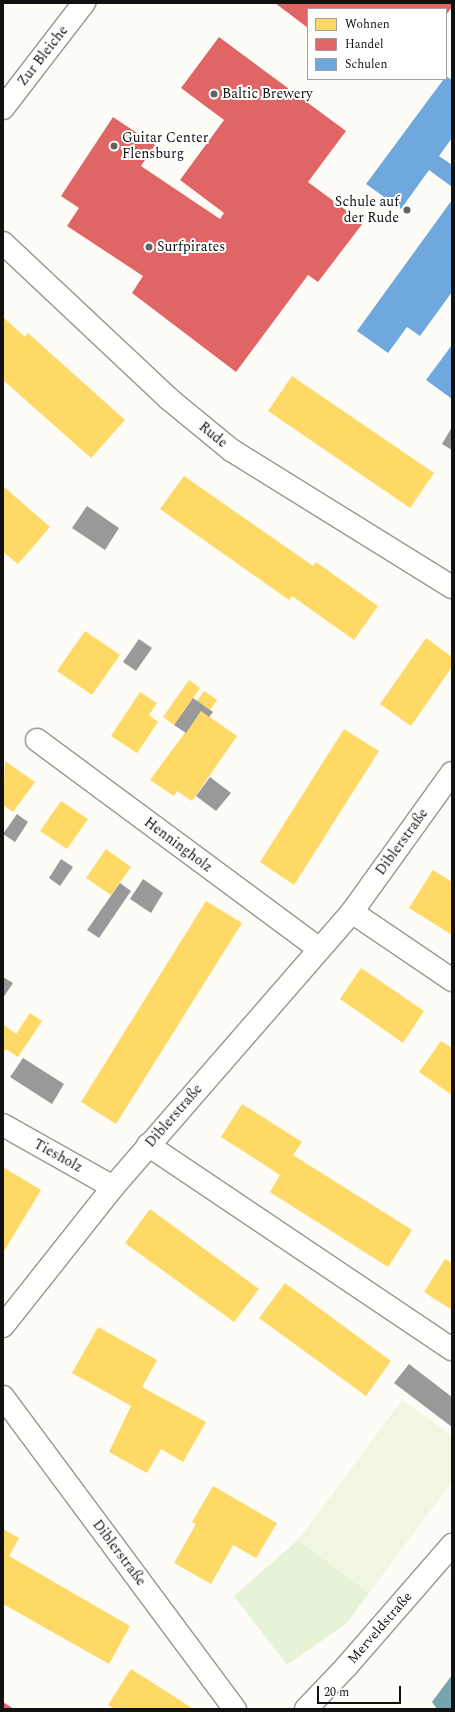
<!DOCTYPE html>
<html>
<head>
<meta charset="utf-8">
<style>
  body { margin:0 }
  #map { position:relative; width:455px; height:1712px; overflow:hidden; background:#fdfcf7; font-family:Spectral,serif }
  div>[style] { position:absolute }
  .green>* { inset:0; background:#e7f3d7 }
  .pitch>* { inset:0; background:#f0f6e1 }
  .homes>* { inset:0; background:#ffd966 }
  .shops>* { inset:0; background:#e06666 }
  .schools>* { inset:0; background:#6fa8dc }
  .public>* { inset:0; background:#76a5af }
  .industry>* { inset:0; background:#999 }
  .roads { filter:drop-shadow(1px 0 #979795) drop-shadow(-1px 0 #979795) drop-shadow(0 1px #979795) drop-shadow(0 -1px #979795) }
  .minor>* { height:22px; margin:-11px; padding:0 11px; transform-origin:11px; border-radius:11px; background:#fffffe }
  .dots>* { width:11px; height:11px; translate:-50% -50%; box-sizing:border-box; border:2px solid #fff; border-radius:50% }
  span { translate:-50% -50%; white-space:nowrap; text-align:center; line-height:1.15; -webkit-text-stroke:4px #fff; paint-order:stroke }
  .street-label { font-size:14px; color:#111 }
  .poi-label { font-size:14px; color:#111 }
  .left { translate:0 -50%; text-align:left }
  .right { translate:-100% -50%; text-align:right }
  .frame { position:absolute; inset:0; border:4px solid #111; pointer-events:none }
  .legend { position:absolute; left:307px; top:8px; width:140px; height:72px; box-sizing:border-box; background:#fff; border:1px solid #a0a0a0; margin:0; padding:5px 7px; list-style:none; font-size:12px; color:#111 }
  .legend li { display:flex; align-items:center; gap:8px; height:20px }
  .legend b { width:20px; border:1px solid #a0a0a0 }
  .scale { position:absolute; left:317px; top:1686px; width:84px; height:18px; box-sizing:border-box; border:2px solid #111; border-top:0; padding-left:5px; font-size:12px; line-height:14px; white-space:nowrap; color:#111; -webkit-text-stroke:3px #fff; paint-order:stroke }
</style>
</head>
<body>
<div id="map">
  <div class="green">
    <i style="clip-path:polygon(298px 1540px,369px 1593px,347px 1623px,287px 1665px,234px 1596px)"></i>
  </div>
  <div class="pitch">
    <i style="clip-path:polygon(402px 1400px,452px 1436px,452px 1482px,369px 1593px,298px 1540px)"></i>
  </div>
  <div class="homes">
    <i style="clip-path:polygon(3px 317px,25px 337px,28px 333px,125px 420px,91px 458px,3px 380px)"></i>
    <i style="clip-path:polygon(292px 376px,434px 473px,410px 508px,268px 411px)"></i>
    <i style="clip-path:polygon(184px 476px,313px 566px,316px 562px,378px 606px,354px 640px,292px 596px,289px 600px,160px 509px)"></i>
    <i style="clip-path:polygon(3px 486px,50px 527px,18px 564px,3px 552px)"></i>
    <i style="clip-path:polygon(85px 631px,120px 655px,92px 695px,57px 671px)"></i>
    <i style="clip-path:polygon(426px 638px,452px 657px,452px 667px,411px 726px,380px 704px)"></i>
    <i style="clip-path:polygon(189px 680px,200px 688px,174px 725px,163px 717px)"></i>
    <i style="clip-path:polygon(204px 691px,217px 700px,210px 710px,197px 701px)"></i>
    <i style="clip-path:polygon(140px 692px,157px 703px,149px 715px,158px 722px,137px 753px,111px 736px)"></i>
    <i style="clip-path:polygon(201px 711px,237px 736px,192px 801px,177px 791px,174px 796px,150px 780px)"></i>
    <i style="clip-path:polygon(344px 729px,379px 751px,294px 885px,260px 862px)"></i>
    <i style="clip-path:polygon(5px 761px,35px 782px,13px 812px,3px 805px)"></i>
    <i style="clip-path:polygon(61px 801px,88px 819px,67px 849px,40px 831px)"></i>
    <i style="clip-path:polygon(106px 849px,131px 867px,111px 895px,86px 878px)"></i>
    <i style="clip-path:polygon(433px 870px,452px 882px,452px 935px,409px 908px)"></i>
    <i style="clip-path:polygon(206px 901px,242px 923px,116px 1124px,81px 1102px)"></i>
    <i style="clip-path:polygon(361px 968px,424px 1011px,403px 1043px,340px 999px)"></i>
    <i style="clip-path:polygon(30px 1013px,42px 1021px,18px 1057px,6px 1049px,3px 1053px,3px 1024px,16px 1034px)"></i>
    <i style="clip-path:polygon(441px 1041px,452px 1048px,452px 1095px,419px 1072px)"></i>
    <i style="clip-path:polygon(242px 1104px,302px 1142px,293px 1155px,412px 1230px,388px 1267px,270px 1192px,280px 1175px,221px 1137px)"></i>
    <i style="clip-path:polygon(3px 1167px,41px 1190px,3px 1253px)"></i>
    <i style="clip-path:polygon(150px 1209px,259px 1289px,234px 1322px,125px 1243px)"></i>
    <i style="clip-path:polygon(445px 1259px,452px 1263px,452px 1310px,424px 1292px)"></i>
    <i style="clip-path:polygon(285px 1283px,391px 1361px,366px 1396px,259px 1318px)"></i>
    <i style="clip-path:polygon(98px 1327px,157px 1360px,142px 1387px,206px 1422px,183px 1462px,161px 1449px,147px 1473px,109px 1452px,131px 1406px,72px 1373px)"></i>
    <i style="clip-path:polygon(213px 1486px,277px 1523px,256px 1558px,233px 1545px,211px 1584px,174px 1563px,196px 1524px,192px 1522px)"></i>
    <i style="clip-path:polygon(3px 1529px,19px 1538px,9px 1556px,130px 1626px,109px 1664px,3px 1604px)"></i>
    <i style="clip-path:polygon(131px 1669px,192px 1708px,191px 1709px,114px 1709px,108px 1705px)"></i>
  </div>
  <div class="shops">
    <i style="clip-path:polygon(275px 3px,452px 3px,452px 7px,446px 15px,446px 9px,308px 9px,308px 28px)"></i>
    <i style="clip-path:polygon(219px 37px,346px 131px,308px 182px,363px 223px,318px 282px,308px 275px,236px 372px,132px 293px,143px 276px,67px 226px,79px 208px,61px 196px,113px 117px,155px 145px,141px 166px,220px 219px,224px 213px,180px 180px,224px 120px,181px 88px)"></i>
    <i style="clip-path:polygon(3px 1702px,14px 1709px,3px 1709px)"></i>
  </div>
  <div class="schools">
    <i style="clip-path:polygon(446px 76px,452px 80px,452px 138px,439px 156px,452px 165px,452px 187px,429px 170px,401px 209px,366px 184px)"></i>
    <i style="clip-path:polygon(452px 200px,452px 292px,420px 336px,407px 327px,388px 353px,357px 331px)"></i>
    <i style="clip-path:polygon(452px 345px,452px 399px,426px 380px)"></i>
  </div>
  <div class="public">
    <i style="clip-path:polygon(452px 1675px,452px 1709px,437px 1709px,432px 1702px)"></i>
  </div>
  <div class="industry">
    <i style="clip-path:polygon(452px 427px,452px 450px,442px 444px)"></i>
    <i style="clip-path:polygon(87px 506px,119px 528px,105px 550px,72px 528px)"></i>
    <i style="clip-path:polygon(139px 639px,152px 648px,136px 671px,123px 662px)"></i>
    <i style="clip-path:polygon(193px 698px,213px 712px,209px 717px,201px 711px,186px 733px,174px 725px)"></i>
    <i style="clip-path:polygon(210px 777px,231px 793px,216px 811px,196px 796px)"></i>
    <i style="clip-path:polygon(17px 814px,28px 822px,15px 842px,3px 834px)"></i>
    <i style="clip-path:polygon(61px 859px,73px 867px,60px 886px,49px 878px)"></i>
    <i style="clip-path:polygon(143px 879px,163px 893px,151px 913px,130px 899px)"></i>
    <i style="clip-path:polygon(120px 883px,131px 891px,99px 938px,87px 930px)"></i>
    <i style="clip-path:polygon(3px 977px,13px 983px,3px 998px)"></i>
    <i style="clip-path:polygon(23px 1058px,64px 1084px,52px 1104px,10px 1077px)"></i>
    <i style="clip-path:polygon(409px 1364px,452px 1397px,452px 1427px,394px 1383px)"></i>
  </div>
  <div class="roads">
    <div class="minor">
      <i style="left:3px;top:108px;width:133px;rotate:-52.4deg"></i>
      <i style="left:3px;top:243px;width:228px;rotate:43.2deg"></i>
      <i style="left:169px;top:399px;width:80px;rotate:39.4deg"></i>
      <i style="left:231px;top:450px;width:260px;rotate:31.8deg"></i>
      <i style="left:37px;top:740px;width:351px;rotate:36.5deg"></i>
      <i style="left:352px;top:912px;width:121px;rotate:34.2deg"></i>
      <i style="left:3px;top:1125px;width:126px;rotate:29.4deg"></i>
      <i style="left:148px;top:1145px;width:366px;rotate:33.9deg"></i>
      <i style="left:3px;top:1326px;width:177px;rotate:-51.6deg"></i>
      <i style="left:113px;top:1187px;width:364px;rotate:-49deg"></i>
      <i style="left:352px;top:912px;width:171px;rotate:-54.3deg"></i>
      <i style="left:3px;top:1397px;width:389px;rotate:53.4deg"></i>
      <i style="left:306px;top:1709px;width:58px;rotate:-46.4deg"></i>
      <i style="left:346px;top:1667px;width:162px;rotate:-49deg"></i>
    </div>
  </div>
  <div class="dots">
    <i style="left:214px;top:94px;background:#646362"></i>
    <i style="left:114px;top:146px;background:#646362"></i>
    <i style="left:407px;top:210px;background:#646362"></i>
    <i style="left:149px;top:247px;background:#646362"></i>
  </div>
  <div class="street-label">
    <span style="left:43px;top:56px;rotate:-52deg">Zur Bleiche</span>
    <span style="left:213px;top:435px;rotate:39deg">Rude</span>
    <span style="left:402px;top:842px;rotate:-54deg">Diblerstraße</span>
    <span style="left:178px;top:845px;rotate:37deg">Henningholz</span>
    <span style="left:174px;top:1116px;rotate:-49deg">Diblerstraße</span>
    <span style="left:58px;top:1156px;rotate:29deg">Tiesholz</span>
    <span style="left:119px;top:1553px;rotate:53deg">Diblerstraße</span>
    <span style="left:380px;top:1628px;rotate:-49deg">Merveldstraße</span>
  </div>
  <div class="poi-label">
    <span class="left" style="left:222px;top:94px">Baltic Brewery</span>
    <span class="left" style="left:122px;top:146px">Guitar Center<br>Flensburg</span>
    <span class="right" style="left:399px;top:210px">Schule auf<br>der Rude</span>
    <span class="left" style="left:157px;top:247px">Surfpirates</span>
  </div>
  <div class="frame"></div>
  <ul class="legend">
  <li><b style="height:11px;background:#ffd966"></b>Wohnen</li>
  <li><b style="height:11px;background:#e06666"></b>Handel</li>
  <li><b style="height:11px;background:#6fa8dc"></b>Schulen</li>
  </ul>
  <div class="scale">20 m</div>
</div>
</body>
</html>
